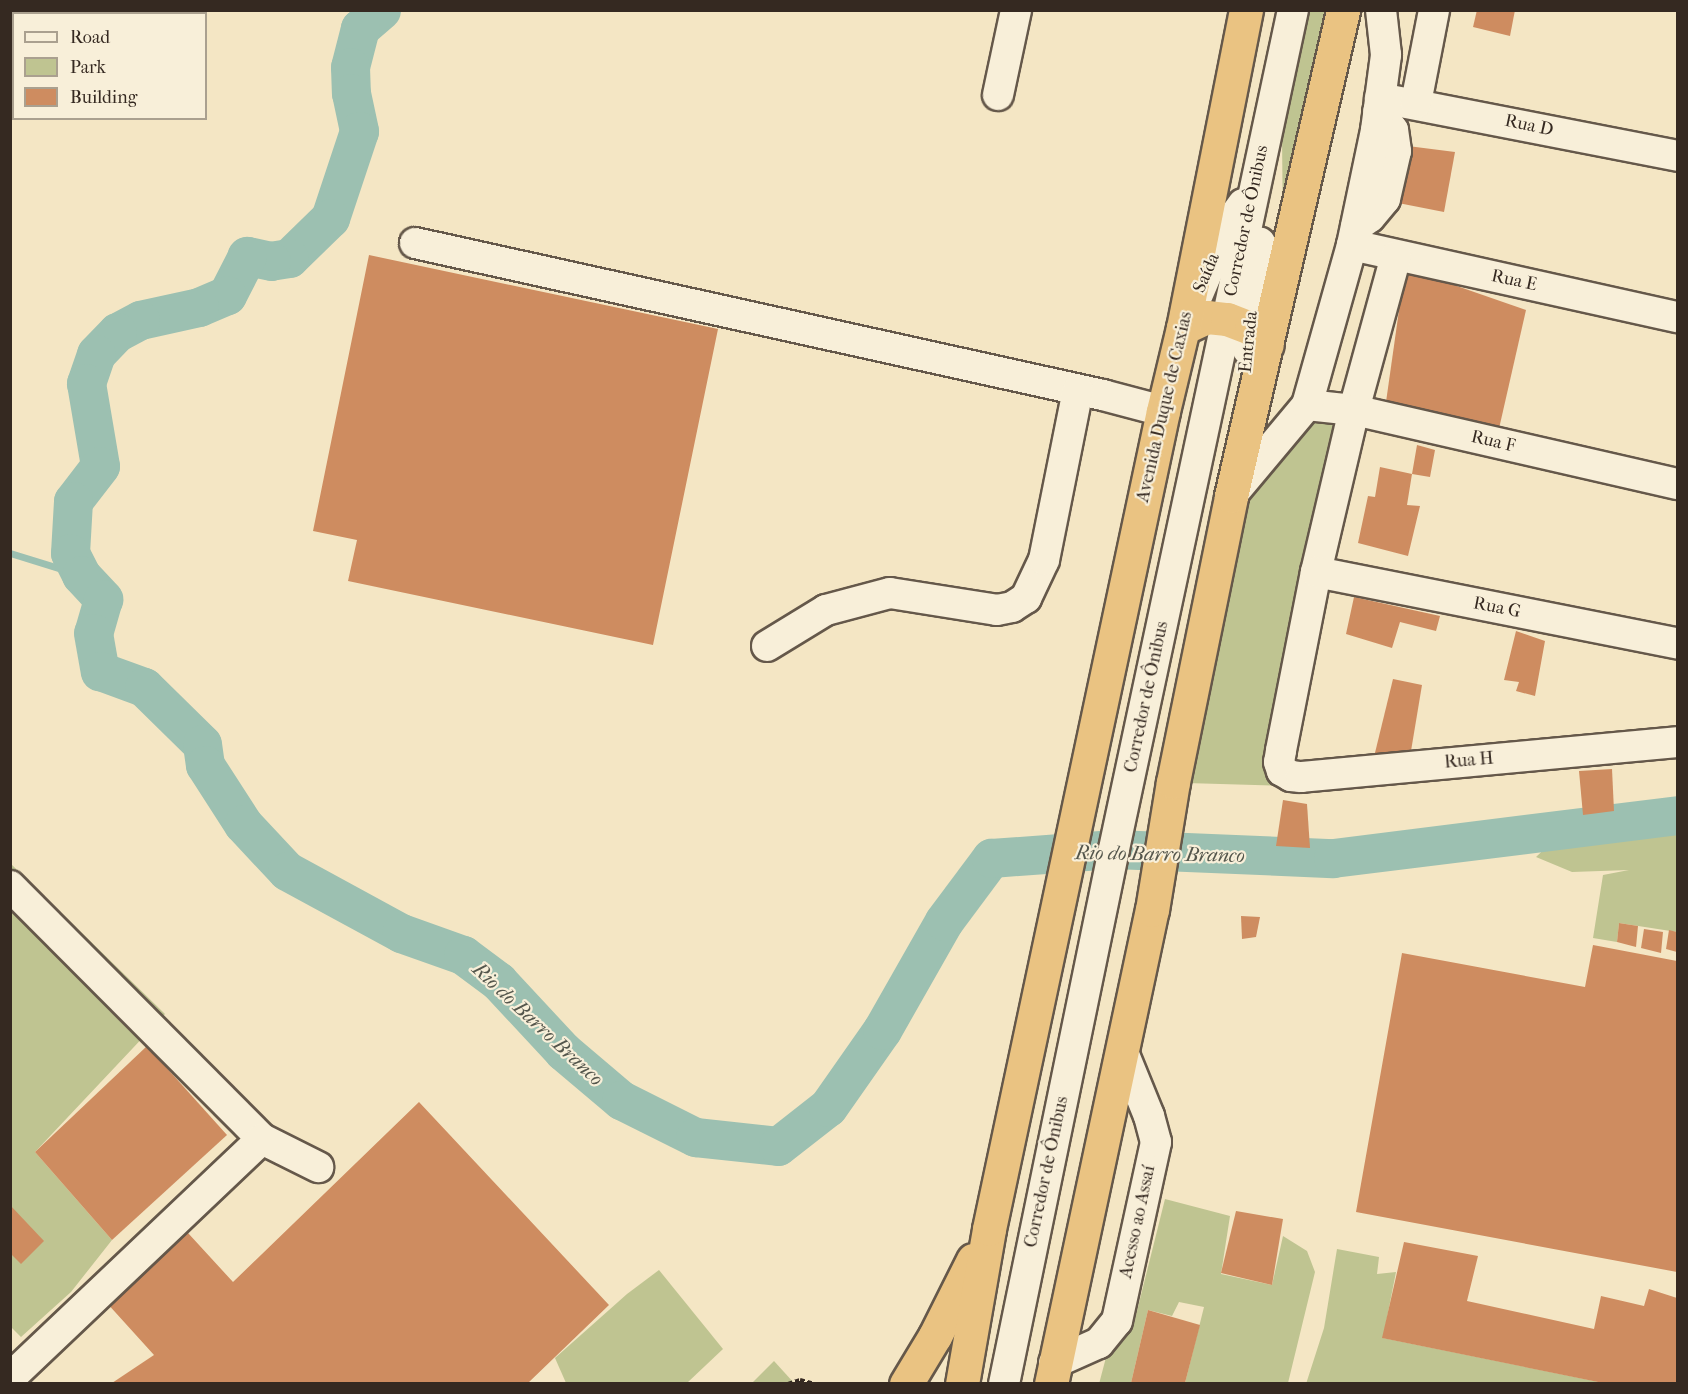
<!DOCTYPE html>
<html>
<head>
<meta charset="utf-8">
<style>
  body { margin:0 }
  #map { position:relative; width:1688px; height:1394px; overflow:hidden; background:#f4e6c4; font-family:"IM FELL French Canon",serif }
  div>[style] { position:absolute }
  .green>* { inset:0; background:#bfc491 }
  .stream>* { height:7px; margin:-3.5px; padding:0 3.5px; transform-origin:3.5px; border-radius:3.5px; background:#9cc0b1 }
  .river>* { height:39px; margin:-19.5px; padding:0 19.5px; transform-origin:19.5px; border-radius:19.5px; background:#9cc0b1 }
  .building>* { inset:0; background:#ce8c60 }
  .path>* { height:4px; margin-top:-2px; transform-origin:0; background:repeating-linear-gradient(90deg,#352921 0 4.5px,transparent 0 7.5px) }
  .roads { filter:drop-shadow(2px 0 #65584a) drop-shadow(-2px 0 #65584a) drop-shadow(0 2px #65584a) drop-shadow(0 -2px #65584a) }
  .minor>* { height:30px; margin:-15px; padding:0 15px; transform-origin:15px; border-radius:15px; background:#f8efd9 }
  .highway>* { height:33px; margin:-16.5px; padding:0 16.5px; transform-origin:16.5px; border-radius:16.5px; background:#eac382 }
  span { translate:-50% -50%; white-space:nowrap; text-align:center; line-height:1.15; -webkit-text-stroke:4.5px #f8efd9; paint-order:stroke }
  .street-label { font-size:18px; color:#352921 }
  .water-label { font-size:20px; color:#54564c; font-style:italic }
  .frame { position:absolute; inset:0; border:12px solid #352921; pointer-events:none }
  .legend { position:absolute; left:12px; top:12px; width:195px; height:108px; box-sizing:border-box; background:#f8efd9; border:2px solid #aaa08f; margin:0; padding:8px 10px; list-style:none; font-size:18px; color:#352921 }
  .legend li { display:flex; align-items:center; gap:12px; height:30px }
  .legend b { width:30px; border:2px solid #aaa08f }
</style>
</head>
<body>
<div id="map">
  <div class="green">
    <i style="clip-path:polygon(1307px 11px,1335px 11px,1283px 241px,1282px 135px,1293px 63px)"></i>
    <i style="clip-path:polygon(1364px 415px,1285px 786px,1186px 783px,1248px 496px,1302px 419px)"></i>
    <i style="clip-path:polygon(1677px 823px,1677px 932px,1619px 923px,1617px 942px,1593px 938px,1603px 875px,1629px 870px,1572px 872px,1536px 857px,1555px 839px)"></i>
    <i style="clip-path:polygon(10px 863px,165px 1014px,35px 1152px,112px 1240px,71px 1292px,21px 1337px,10px 1326px)"></i>
    <i style="clip-path:polygon(1165px 1199px,1230px 1216px,1221px 1274px,1272px 1285px,1283px 1236px,1307px 1251px,1315px 1272px,1288px 1383px,1185px 1383px,1204px 1307px,1179px 1302px,1172px 1316px,1148px 1310px,1131px 1383px,1099px 1384px,1109px 1346px,1134px 1323px)"></i>
    <i style="clip-path:polygon(1337px 1249px,1379px 1257px,1377px 1274px,1396px 1272px,1383px 1338px,1604px 1383px,1306px 1384px,1324px 1328px)"></i>
    <i style="clip-path:polygon(659px 1270px,723px 1349px,687px 1383px,566px 1383px,555px 1358px,627px 1294px)"></i>
    <i style="clip-path:polygon(774px 1361px,794px 1383px,752px 1383px)"></i>
  </div>
  <div class="stream">
    <i style="left:10px;top:553px;width:74px;rotate:17.2deg"></i>
  </div>
  <div class="river">
    <i style="left:381px;top:10px;width:28px;rotate:139deg"></i>
    <i style="left:360px;top:28px;width:40px;rotate:104.4deg"></i>
    <i style="left:350px;top:67px;width:26px;rotate:88deg"></i>
    <i style="left:351px;top:93px;width:39px;rotate:78deg"></i>
    <i style="left:359px;top:131px;width:92px;rotate:108.4deg"></i>
    <i style="left:330px;top:218px;width:57px;rotate:135.7deg"></i>
    <i style="left:289px;top:258px;width:18px;rotate:171deg"></i>
    <i style="left:271px;top:261px;width:25px;rotate:-168deg"></i>
    <i style="left:247px;top:256px;width:44px;rotate:117.1deg"></i>
    <i style="left:227px;top:295px;width:30px;rotate:157deg"></i>
    <i style="left:199px;top:307px;width:60px;rotate:167.6deg"></i>
    <i style="left:140px;top:320px;width:26px;rotate:152deg"></i>
    <i style="left:117px;top:332px;width:30px;rotate:134deg"></i>
    <i style="left:96px;top:354px;width:31px;rotate:109deg"></i>
    <i style="left:86px;top:383px;width:84px;rotate:80.4deg"></i>
    <i style="left:100px;top:466px;width:44px;rotate:127.6deg"></i>
    <i style="left:73px;top:501px;width:52px;rotate:93.3deg"></i>
    <i style="left:70px;top:553px;width:25px;rotate:63deg"></i>
    <i style="left:81px;top:575px;width:33px;rotate:47deg"></i>
    <i style="left:103px;top:599px;width:35px;rotate:106deg"></i>
    <i style="left:93px;top:633px;width:39px;rotate:80deg"></i>
    <i style="left:100px;top:671px;width:47px;rotate:20deg"></i>
    <i style="left:144px;top:687px;width:81px;rotate:44.5deg"></i>
    <i style="left:202px;top:744px;width:21px;rotate:82deg"></i>
    <i style="left:205px;top:765px;width:70px;rotate:57.2deg"></i>
    <i style="left:243px;top:824px;width:64px;rotate:46.9deg"></i>
    <i style="left:287px;top:871px;width:130px;rotate:28.5deg"></i>
    <i style="left:401px;top:933px;width:66px;rotate:19.5deg"></i>
    <i style="left:463px;top:955px;width:44px;rotate:36.6deg"></i>
    <i style="left:498px;top:981px;width:96px;rotate:47.1deg"></i>
    <i style="left:563px;top:1051px;width:76px;rotate:40.2deg"></i>
    <i style="left:621px;top:1100px;width:83px;rotate:26.6deg"></i>
    <i style="left:695px;top:1137px;width:83px;rotate:6.2deg"></i>
    <i style="left:778px;top:1146px;width:63px;rotate:-38deg"></i>
    <i style="left:828px;top:1107px;width:94px;rotate:-55deg"></i>
    <i style="left:882px;top:1030px;width:125px;rotate:-60.4deg"></i>
    <i style="left:944px;top:921px;width:79px;rotate:-53.3deg"></i>
    <i style="left:991px;top:858px;width:123px;rotate:-4.2deg"></i>
    <i style="left:1114px;top:849px;width:219px;rotate:2.4deg"></i>
    <i style="left:1333px;top:858px;width:348px;rotate:-7.1deg"></i>
  </div>
  <div class="building">
    <i style="clip-path:polygon(1477px 10px,1515px 10px,1510px 36px,1473px 27px)"></i>
    <i style="clip-path:polygon(1400px 145px,1455px 152px,1444px 212px,1388px 201px)"></i>
    <i style="clip-path:polygon(369px 255px,718px 329px,653px 645px,348px 581px,357px 540px,313px 531px)"></i>
    <i style="clip-path:polygon(1405px 268px,1526px 310px,1498px 433px,1386px 402px)"></i>
    <i style="clip-path:polygon(1417px 445px,1435px 450px,1430px 477px,1412px 474px,1407px 505px,1420px 506px,1408px 556px,1358px 543px,1368px 496px,1375px 497px,1380px 467px,1412px 474px)"></i>
    <i style="clip-path:polygon(1354px 597px,1440px 616px,1436px 631px,1400px 622px,1392px 648px,1346px 634px)"></i>
    <i style="clip-path:polygon(1516px 631px,1545px 641px,1535px 696px,1516px 691px,1519px 682px,1504px 680px)"></i>
    <i style="clip-path:polygon(1393px 679px,1422px 685px,1410px 757px,1373px 761px)"></i>
    <i style="clip-path:polygon(1612px 769px,1614px 811px,1583px 815px,1579px 771px)"></i>
    <i style="clip-path:polygon(1283px 800px,1307px 804px,1310px 848px,1276px 846px)"></i>
    <i style="clip-path:polygon(1241px 916px,1260px 917px,1256px 937px,1242px 939px)"></i>
    <i style="clip-path:polygon(1619px 923px,1638px 926px,1636px 947px,1617px 942px)"></i>
    <i style="clip-path:polygon(1644px 929px,1663px 932px,1661px 953px,1641px 948px)"></i>
    <i style="clip-path:polygon(1669px 930px,1677px 932px,1677px 952px,1666px 949px)"></i>
    <i style="clip-path:polygon(1593px 945px,1677px 961px,1677px 1272px,1356px 1212px,1402px 953px,1585px 987px)"></i>
    <i style="clip-path:polygon(147px 1046px,227px 1135px,112px 1240px,35px 1152px)"></i>
    <i style="clip-path:polygon(419px 1102px,609px 1305px,528px 1383px,112px 1383px,154px 1355px,106px 1302px,177px 1221px,233px 1282px)"></i>
    <i style="clip-path:polygon(10px 1205px,44px 1241px,21px 1264px,10px 1253px)"></i>
    <i style="clip-path:polygon(1236px 1211px,1283px 1219px,1272px 1285px,1221px 1273px)"></i>
    <i style="clip-path:polygon(1404px 1242px,1478px 1256px,1467px 1301px,1594px 1329px,1601px 1296px,1644px 1306px,1649px 1289px,1677px 1298px,1677px 1383px,1603px 1383px,1382px 1338px)"></i>
    <i style="clip-path:polygon(1148px 1310px,1200px 1325px,1185px 1383px,1131px 1383px)"></i>
  </div>
  <div class="path">
    <i style="left:788px;top:1384px;width:13px;rotate:-18deg"></i>
    <i style="left:800px;top:1380px;width:16px;rotate:15deg"></i>
  </div>
  <div class="roads">
    <div class="minor">
      <i style="left:998px;top:95px;width:87px;rotate:-78deg"></i>
      <i style="left:1380px;top:98px;width:304px;rotate:11deg"></i>
      <i style="left:1416px;top:103px;width:95px;rotate:-79deg"></i>
      <i style="left:1356px;top:227px;width:17px;rotate:-36deg"></i>
      <i style="left:1370px;top:217px;width:23px;rotate:-50deg"></i>
      <i style="left:1385px;top:199px;width:49px;rotate:-77.1deg"></i>
      <i style="left:1396px;top:151px;width:21px;rotate:-98deg"></i>
      <i style="left:1393px;top:130px;width:24px;rotate:-128deg"></i>
      <i style="left:415px;top:243px;width:705px;rotate:12.46deg"></i>
      <i style="left:1103px;top:395px;width:62px;rotate:14.9deg"></i>
      <i style="left:1352px;top:245px;width:334px;rotate:12.5deg"></i>
      <i style="left:1396px;top:256px;width:160px;rotate:105.3deg"></i>
      <i style="left:1354px;top:410px;width:166px;rotate:103.2deg"></i>
      <i style="left:1316px;top:572px;width:182px;rotate:101.1deg"></i>
      <i style="left:1281px;top:751px;width:11px;rotate:100deg"></i>
      <i style="left:1279px;top:762px;width:9px;rotate:72deg"></i>
      <i style="left:1282px;top:771px;width:10px;rotate:29deg"></i>
      <i style="left:1291px;top:776px;width:10px;rotate:6deg"></i>
      <i style="left:1301px;top:777px;width:379px;rotate:-5.3deg"></i>
      <i style="left:1198px;top:294px;width:74px;rotate:-66.9deg"></i>
      <i style="left:1227px;top:226px;width:27px;rotate:-54deg"></i>
      <i style="left:1248px;top:350px;width:108px;rotate:-83.6deg"></i>
      <i style="left:1307px;top:405px;width:47px;rotate:6.1deg"></i>
      <i style="left:1354px;top:410px;width:332px;rotate:12.9deg"></i>
      <i style="left:1231px;top:496px;width:119px;rotate:-50.1deg"></i>
      <i style="left:1307px;top:405px;width:166px;rotate:-74.3deg"></i>
      <i style="left:1352px;top:245px;width:117px;rotate:-78.2deg"></i>
      <i style="left:1376px;top:130px;width:76px;rotate:-82.4deg"></i>
      <i style="left:1386px;top:55px;width:45px;rotate:-96.3deg"></i>
      <i style="left:1316px;top:572px;width:369px;rotate:11.2deg"></i>
      <i style="left:767px;top:646px;width:69px;rotate:-31.4deg"></i>
      <i style="left:826px;top:610px;width:66px;rotate:-14.9deg"></i>
      <i style="left:890px;top:593px;width:108px;rotate:9deg"></i>
      <i style="left:997px;top:610px;width:15px;rotate:-11deg"></i>
      <i style="left:1012px;top:607px;width:17px;rotate:-33deg"></i>
      <i style="left:1026px;top:598px;width:42px;rotate:-64.7deg"></i>
      <i style="left:1044px;top:560px;width:173px;rotate:-78.7deg"></i>
      <i style="left:10px;top:886px;width:357px;rotate:45.1deg"></i>
      <i style="left:262px;top:1139px;width:63px;rotate:26.6deg"></i>
      <i style="left:1054px;top:1363px;width:49px;rotate:-24deg"></i>
      <i style="left:1099px;top:1343px;width:28px;rotate:-51deg"></i>
      <i style="left:1117px;top:1321px;width:183px;rotate:-77.7deg"></i>
      <i style="left:1156px;top:1142px;width:27px;rotate:-105deg"></i>
      <i style="left:1149px;top:1116px;width:69px;rotate:-112.1deg"></i>
      <i style="left:10px;top:1378px;width:347px;rotate:-43.5deg"></i>
      <i style="left:1004px;top:1384px;width:546px;rotate:-78.38deg"></i>
      <i style="left:1114px;top:849px;width:858px;rotate:-77.96deg"></i>
    </div>
    <div class="highway">
      <i style="left:1183px;top:328px;width:26px;rotate:-25deg"></i>
      <i style="left:1207px;top:317px;width:20px;rotate:6deg"></i>
      <i style="left:1227px;top:319px;width:26px;rotate:21deg"></i>
      <i style="left:1251px;top:328px;width:23px;rotate:47deg"></i>
      <i style="left:906px;top:1384px;width:56px;rotate:-58.9deg"></i>
      <i style="left:935px;top:1336px;width:85px;rotate:-63.4deg"></i>
      <i style="left:962px;top:1384px;width:157px;rotate:-80.1deg"></i>
      <i style="left:989px;top:1229px;width:836px;rotate:-77.99deg"></i>
      <i style="left:1163px;top:411px;width:85px;rotate:-76.5deg"></i>
      <i style="left:1183px;top:328px;width:324px;rotate:-78.8deg"></i>
      <i style="left:1051px;top:1384px;width:485px;rotate:-78deg"></i>
      <i style="left:1152px;top:910px;width:130px;rotate:-80.7deg"></i>
      <i style="left:1173px;top:782px;width:292px;rotate:-78.5deg"></i>
      <i style="left:1231px;top:496px;width:499px;rotate:-77deg"></i>
    </div>
  </div>
  <div class="street-label">
    <span style="left:1529px;top:126px;rotate:12deg">Rua D</span>
    <span style="left:1247px;top:221px;rotate:-78deg">Corredor de Ônibus</span>
    <span style="left:1207px;top:273px;rotate:-67deg">Saída</span>
    <span style="left:1514px;top:281px;rotate:12deg">Rua E</span>
    <span style="left:1249px;top:342px;rotate:-84deg">Entrada</span>
    <span style="left:1165px;top:407px;rotate:-77deg">Avenida Duque de Caxias</span>
    <span style="left:1493px;top:442px;rotate:13deg">Rua F</span>
    <span style="left:1497px;top:608px;rotate:11deg">Rua G</span>
    <span style="left:1147px;top:697px;rotate:-78deg">Corredor de Ônibus</span>
    <span style="left:1469px;top:761px;rotate:-5deg">Rua H</span>
    <span style="left:1047px;top:1172px;rotate:-78deg">Corredor de Ônibus</span>
    <span style="left:1138px;top:1222px;rotate:-78deg">Acesso ao Assaí</span>
  </div>
  <div class="water-label">
    <span style="left:1160px;top:854px;rotate:1deg">Rio do Barro Branco</span>
    <span style="left:538px;top:1024px;rotate:43deg">Rio do Barro Branco</span>
  </div>
  <div class="frame"></div>
  <ul class="legend">
  <li><b style="height:8px;background:#f8efd9"></b>Road</li>
  <li><b style="height:16px;background:#bfc491"></b>Park</li>
  <li><b style="height:16px;background:#ce8c60"></b>Building</li>
  </ul>
</div>
</body>
</html>
